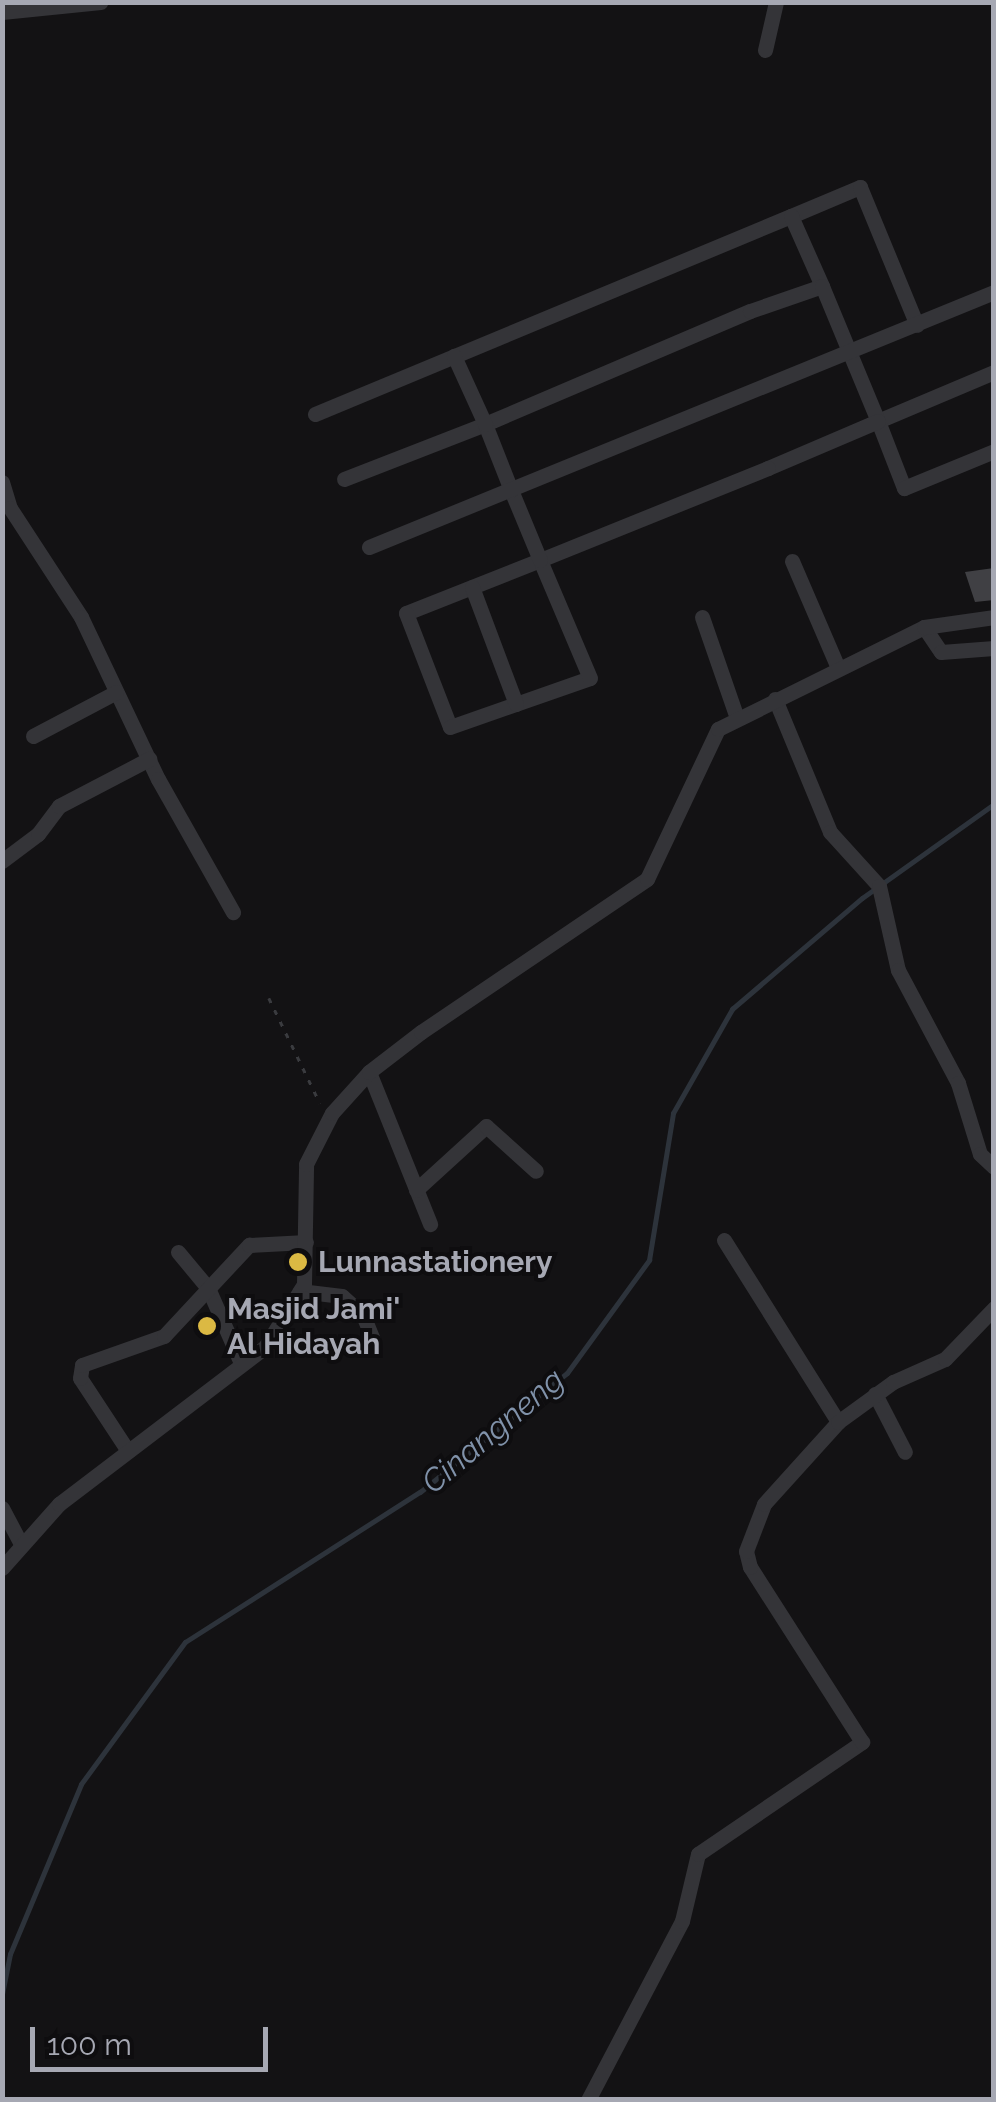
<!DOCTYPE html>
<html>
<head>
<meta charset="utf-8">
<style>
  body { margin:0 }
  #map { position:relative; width:996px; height:2102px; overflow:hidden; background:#131214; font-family:Raleway,sans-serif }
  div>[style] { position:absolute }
  .stream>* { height:5px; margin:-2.5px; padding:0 2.5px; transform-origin:2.5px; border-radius:2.5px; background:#2d333b }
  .building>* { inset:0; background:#404044 }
  .path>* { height:2.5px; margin-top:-1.25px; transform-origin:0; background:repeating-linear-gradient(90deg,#3a3b3f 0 5px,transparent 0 13px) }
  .minor>* { height:15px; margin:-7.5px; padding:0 7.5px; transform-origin:7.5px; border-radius:7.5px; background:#343438 }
  .dots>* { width:28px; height:28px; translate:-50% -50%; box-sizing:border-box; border:5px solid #0e0d0f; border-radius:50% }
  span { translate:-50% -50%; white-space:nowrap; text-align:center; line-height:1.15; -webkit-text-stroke:8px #0e0d0f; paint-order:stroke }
  .poi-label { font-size:30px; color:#a6a8b3; font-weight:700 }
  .left { translate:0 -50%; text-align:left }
  .water-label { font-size:32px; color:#8092aa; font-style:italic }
  .frame { position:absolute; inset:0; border:5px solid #a6a8b3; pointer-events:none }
  .scale { position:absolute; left:30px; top:2027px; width:238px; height:45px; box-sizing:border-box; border:5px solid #a6a8b3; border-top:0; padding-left:12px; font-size:30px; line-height:35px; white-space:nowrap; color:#a6a8b3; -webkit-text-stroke:8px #0e0d0f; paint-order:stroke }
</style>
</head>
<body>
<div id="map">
  <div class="stream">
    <i style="left:2px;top:1994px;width:41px;rotate:-78.7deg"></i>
    <i style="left:10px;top:1954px;width:184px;rotate:-67.3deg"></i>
    <i style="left:81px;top:1784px;width:176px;rotate:-53.8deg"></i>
    <i style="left:185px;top:1642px;width:279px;rotate:-32.6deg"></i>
    <i style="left:420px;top:1492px;width:189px;rotate:-39deg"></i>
    <i style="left:567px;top:1373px;width:140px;rotate:-54deg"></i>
    <i style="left:649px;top:1260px;width:149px;rotate:-80.7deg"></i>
    <i style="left:673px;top:1113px;width:120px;rotate:-60.4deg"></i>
    <i style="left:732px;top:1009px;width:171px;rotate:-40.5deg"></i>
    <i style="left:862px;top:898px;width:162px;rotate:-35.5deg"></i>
  </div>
  <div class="building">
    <i style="clip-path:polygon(994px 568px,994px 600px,975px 602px,965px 572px)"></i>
  </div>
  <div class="path">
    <i style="left:269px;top:998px;width:117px;rotate:64.1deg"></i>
  </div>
  <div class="minor">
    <i style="left:2px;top:12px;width:99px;rotate:-5.8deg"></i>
    <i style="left:765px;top:50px;width:49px;rotate:-77.1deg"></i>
    <i style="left:791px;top:216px;width:75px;rotate:-22.8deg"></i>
    <i style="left:860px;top:187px;width:149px;rotate:67.6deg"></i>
    <i style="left:994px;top:372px;width:126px;rotate:157.1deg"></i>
    <i style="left:878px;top:421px;width:72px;rotate:68.8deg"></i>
    <i style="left:904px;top:488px;width:97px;rotate:-22.3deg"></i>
    <i style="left:315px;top:414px;width:516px;rotate:-22.59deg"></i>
    <i style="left:791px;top:216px;width:77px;rotate:66.1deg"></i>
    <i style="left:344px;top:479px;width:151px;rotate:-21.3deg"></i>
    <i style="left:485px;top:424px;width:288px;rotate:-23.1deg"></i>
    <i style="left:750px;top:311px;width:76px;rotate:-19.1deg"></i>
    <i style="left:822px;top:286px;width:146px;rotate:67.5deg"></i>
    <i style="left:878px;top:421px;width:120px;rotate:156.9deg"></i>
    <i style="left:768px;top:468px;width:246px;rotate:158deg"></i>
    <i style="left:540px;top:560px;width:144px;rotate:158.4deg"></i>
    <i style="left:406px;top:613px;width:122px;rotate:68.9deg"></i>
    <i style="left:450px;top:727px;width:148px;rotate:-19.3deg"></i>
    <i style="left:590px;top:678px;width:128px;rotate:-113deg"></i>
    <i style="left:540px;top:560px;width:76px;rotate:-112.5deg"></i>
    <i style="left:511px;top:490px;width:71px;rotate:-111.5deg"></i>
    <i style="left:485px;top:424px;width:75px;rotate:-114.5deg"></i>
    <i style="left:2px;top:482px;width:27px;rotate:73deg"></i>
    <i style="left:10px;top:508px;width:130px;rotate:56.9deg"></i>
    <i style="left:81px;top:617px;width:179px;rotate:64.6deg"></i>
    <i style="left:158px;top:779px;width:153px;rotate:60.6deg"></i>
    <i style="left:369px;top:547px;width:675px;rotate:-22.2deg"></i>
    <i style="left:792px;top:561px;width:116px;rotate:66.7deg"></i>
    <i style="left:472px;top:587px;width:125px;rotate:69.4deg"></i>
    <i style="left:702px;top:617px;width:104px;rotate:70.9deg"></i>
    <i style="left:924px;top:627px;width:30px;rotate:56deg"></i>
    <i style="left:941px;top:652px;width:53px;rotate:-4.3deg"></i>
    <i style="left:775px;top:699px;width:144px;rotate:67.5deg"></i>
    <i style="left:830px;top:832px;width:73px;rotate:47.8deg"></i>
    <i style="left:879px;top:886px;width:86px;rotate:77.3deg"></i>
    <i style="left:898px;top:970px;width:128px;rotate:62deg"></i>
    <i style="left:958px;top:1083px;width:74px;rotate:72.8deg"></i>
    <i style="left:980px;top:1154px;width:19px;rotate:43deg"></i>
    <i style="left:33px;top:736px;width:94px;rotate:-27.9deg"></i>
    <i style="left:2px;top:861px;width:45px;rotate:-36.9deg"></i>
    <i style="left:38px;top:834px;width:35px;rotate:-53deg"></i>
    <i style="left:59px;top:806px;width:102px;rotate:-27.6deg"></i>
    <i style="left:369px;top:1072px;width:164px;rotate:68.1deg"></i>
    <i style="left:416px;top:1190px;width:95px;rotate:-42.4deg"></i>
    <i style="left:486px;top:1126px;width:67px;rotate:42deg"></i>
    <i style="left:724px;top:1240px;width:215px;rotate:57.9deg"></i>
    <i style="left:178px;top:1252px;width:47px;rotate:50.2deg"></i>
    <i style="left:208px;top:1288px;width:82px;rotate:66.3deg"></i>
    <i style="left:300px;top:1291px;width:42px;rotate:6.8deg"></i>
    <i style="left:342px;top:1296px;width:28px;rotate:42deg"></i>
    <i style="left:363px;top:1315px;width:27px;rotate:68deg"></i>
    <i style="left:875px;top:1394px;width:65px;rotate:62.7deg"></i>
    <i style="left:128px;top:1451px;width:87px;rotate:-123.3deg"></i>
    <i style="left:80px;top:1378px;width:13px;rotate:-81deg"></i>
    <i style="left:82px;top:1365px;width:87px;rotate:-19.5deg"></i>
    <i style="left:164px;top:1336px;width:125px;rotate:-47deg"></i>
    <i style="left:249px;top:1245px;width:57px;rotate:-3deg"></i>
    <i style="left:2px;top:1508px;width:41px;rotate:62.2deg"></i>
    <i style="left:2px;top:1568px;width:86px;rotate:-48.3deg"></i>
    <i style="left:59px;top:1504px;width:259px;rotate:-37.3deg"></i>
    <i style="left:265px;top:1347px;width:74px;rotate:-58.2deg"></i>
    <i style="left:304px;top:1284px;width:120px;rotate:-89deg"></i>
    <i style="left:306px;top:1164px;width:57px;rotate:-63deg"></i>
    <i style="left:332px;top:1113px;width:55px;rotate:-47.9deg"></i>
    <i style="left:369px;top:1072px;width:66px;rotate:-37.6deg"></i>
    <i style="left:421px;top:1032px;width:273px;rotate:-34.1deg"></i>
    <i style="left:647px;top:879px;width:166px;rotate:-64.7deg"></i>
    <i style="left:718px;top:729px;width:230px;rotate:-26.3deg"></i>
    <i style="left:924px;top:627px;width:71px;rotate:-8.1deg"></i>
    <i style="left:588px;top:2100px;width:202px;rotate:-62.3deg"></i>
    <i style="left:682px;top:1921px;width:69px;rotate:-76.6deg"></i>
    <i style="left:698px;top:1854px;width:199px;rotate:-34.3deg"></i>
    <i style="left:862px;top:1742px;width:208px;rotate:-122.6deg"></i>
    <i style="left:750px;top:1567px;width:16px;rotate:-104deg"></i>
    <i style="left:746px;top:1551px;width:50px;rotate:-69deg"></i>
    <i style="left:764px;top:1504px;width:110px;rotate:-47.9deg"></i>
    <i style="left:838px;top:1422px;width:68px;rotate:-36deg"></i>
    <i style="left:893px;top:1382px;width:57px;rotate:-23.9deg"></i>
    <i style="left:945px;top:1359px;width:71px;rotate:-46.1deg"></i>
  </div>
  <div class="dots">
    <i style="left:298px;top:1262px;background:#dbb943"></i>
    <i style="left:207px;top:1326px;background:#dbb943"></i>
  </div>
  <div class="poi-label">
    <span class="left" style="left:318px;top:1262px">Lunnastationery</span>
    <span class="left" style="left:227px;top:1326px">Masjid Jami'<br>Al Hidayah</span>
  </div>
  <div class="water-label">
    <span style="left:493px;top:1431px;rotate:-40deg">Cinangneng</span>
  </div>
  <div class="frame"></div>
  <div class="scale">100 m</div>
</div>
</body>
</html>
